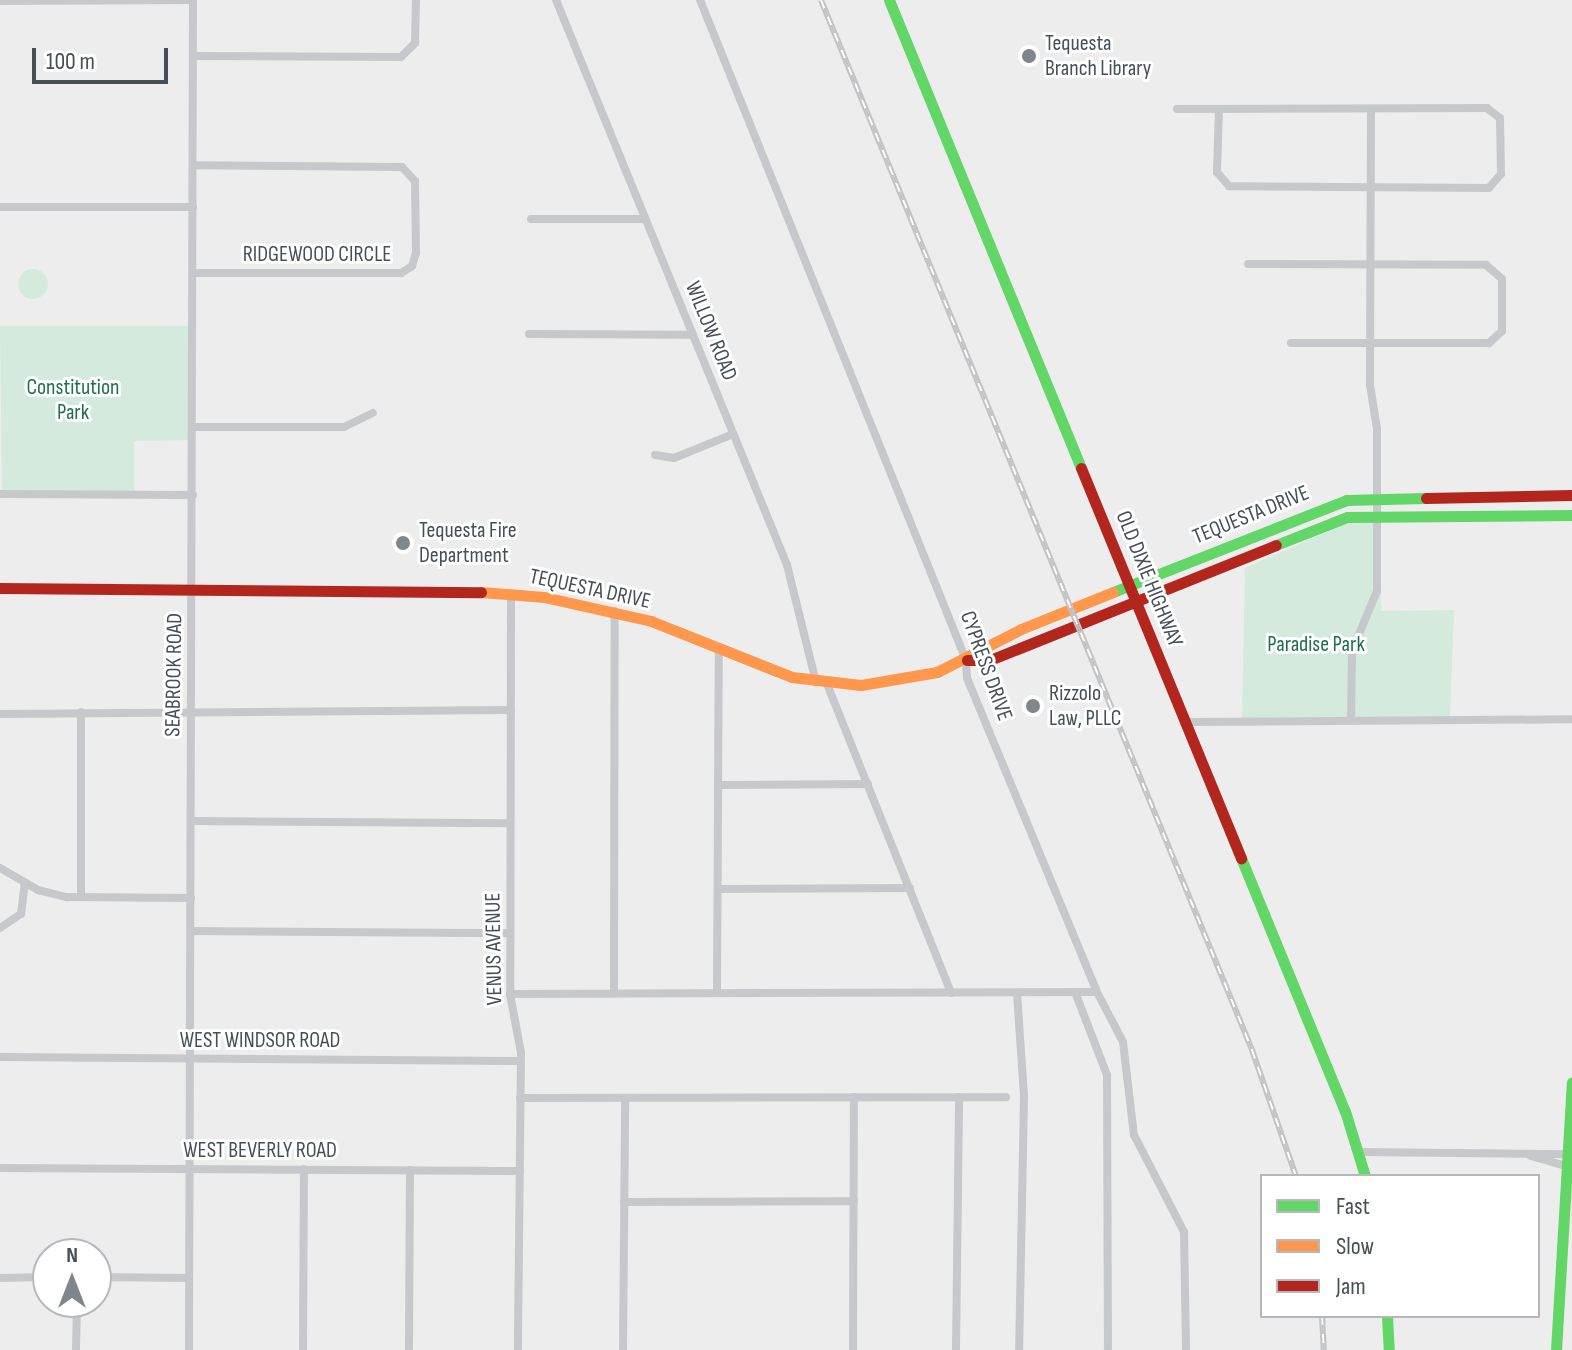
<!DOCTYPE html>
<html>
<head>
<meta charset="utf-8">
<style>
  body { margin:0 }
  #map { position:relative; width:1572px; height:1350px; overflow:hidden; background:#ededed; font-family:"Sofia Sans Condensed",sans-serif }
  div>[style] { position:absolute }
  .green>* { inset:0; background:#d3eadd }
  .round { border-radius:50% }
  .street>* { height:8px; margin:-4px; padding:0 4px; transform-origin:4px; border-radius:4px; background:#c7c8cb }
  .fast>* { height:11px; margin:-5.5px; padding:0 5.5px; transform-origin:5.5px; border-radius:5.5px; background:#63d668 }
  .slow>* { height:11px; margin:-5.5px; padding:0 5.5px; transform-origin:5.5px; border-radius:5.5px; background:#ff974d }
  .jam>* { height:11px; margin:-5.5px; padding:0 5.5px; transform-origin:5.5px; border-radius:5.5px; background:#b3261e }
  .rail>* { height:6px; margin-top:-3px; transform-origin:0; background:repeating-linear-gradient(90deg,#fff 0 9px,#c2c3c5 0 18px); box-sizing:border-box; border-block:2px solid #c2c3c5 }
  .dots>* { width:22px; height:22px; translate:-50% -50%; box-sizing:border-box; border:4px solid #fff; border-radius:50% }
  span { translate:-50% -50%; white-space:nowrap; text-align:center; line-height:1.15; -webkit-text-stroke:6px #fff; paint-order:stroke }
  .poi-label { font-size:22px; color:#464e57 }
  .left { translate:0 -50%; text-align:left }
  .street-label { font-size:22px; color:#464e57 }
  .park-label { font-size:22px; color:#206f4b }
  .legend { position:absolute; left:1260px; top:1174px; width:280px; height:144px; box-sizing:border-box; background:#fff; border:2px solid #b5b8bc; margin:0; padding:10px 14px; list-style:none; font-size:24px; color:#464e57 }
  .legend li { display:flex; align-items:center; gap:16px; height:40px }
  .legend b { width:40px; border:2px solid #b5b8bc }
  .north { position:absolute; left:32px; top:1238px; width:80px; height:80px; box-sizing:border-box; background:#fff; border:2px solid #b5b8bc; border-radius:50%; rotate:0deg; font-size:22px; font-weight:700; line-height:32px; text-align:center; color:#464e57 }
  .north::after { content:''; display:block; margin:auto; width:28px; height:36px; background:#80868c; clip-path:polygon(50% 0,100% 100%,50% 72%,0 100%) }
  .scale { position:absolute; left:32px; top:48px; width:136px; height:36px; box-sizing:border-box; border:4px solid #464e57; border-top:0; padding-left:10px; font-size:24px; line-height:28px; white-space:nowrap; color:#464e57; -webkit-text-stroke:6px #fff; paint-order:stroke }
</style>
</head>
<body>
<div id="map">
  <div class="green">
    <i class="round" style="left:18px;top:269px;width:30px;height:30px"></i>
    <i style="clip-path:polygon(0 326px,190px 326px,190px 440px,134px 441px,134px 493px,2px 492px)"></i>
    <i style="clip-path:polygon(1381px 520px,1381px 611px,1454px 610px,1450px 717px,1242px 718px,1245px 568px,1345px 524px)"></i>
  </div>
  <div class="street">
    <i style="left:556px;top:0;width:610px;rotate:67.76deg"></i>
    <i style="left:787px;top:565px;width:121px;rotate:76.1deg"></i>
    <i style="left:700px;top:0;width:712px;rotate:68.05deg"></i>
    <i style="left:966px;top:660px;width:18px;rotate:87deg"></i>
    <i style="left:967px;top:678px;width:340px;rotate:67.5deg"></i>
    <i style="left:1097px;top:992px;width:56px;rotate:62.5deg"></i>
    <i style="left:1123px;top:1042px;width:94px;rotate:83.3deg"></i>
    <i style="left:1134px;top:1135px;width:109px;rotate:62.7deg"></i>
    <i style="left:1184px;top:1232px;width:118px;rotate:89deg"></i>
    <i style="left:0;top:1px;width:193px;rotate:-0.3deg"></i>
    <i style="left:193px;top:56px;width:208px;rotate:0.3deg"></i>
    <i style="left:401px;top:57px;width:20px;rotate:-45deg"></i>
    <i style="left:415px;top:43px;width:43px;rotate:-88.7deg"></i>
    <i style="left:1177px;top:109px;width:310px;rotate:-0.2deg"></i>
    <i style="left:1487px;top:108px;width:16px;rotate:38deg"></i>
    <i style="left:1500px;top:118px;width:56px;rotate:89deg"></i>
    <i style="left:1501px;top:174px;width:18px;rotate:131deg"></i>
    <i style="left:1489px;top:188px;width:260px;rotate:-179.6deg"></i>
    <i style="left:1229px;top:186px;width:18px;rotate:-131deg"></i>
    <i style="left:1217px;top:172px;width:63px;rotate:-88.2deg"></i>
    <i style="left:0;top:207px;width:193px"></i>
    <i style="left:531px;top:219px;width:114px"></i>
    <i style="left:1248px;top:264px;width:238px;rotate:0.2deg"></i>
    <i style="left:1486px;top:265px;width:21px;rotate:41deg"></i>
    <i style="left:1502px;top:279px;width:52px;rotate:90deg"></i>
    <i style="left:1502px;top:331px;width:18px;rotate:137deg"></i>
    <i style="left:1489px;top:343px;width:198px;rotate:180deg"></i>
    <i style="left:193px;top:273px;width:208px"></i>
    <i style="left:401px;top:273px;width:13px;rotate:-32deg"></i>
    <i style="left:412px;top:266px;width:14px;rotate:-73deg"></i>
    <i style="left:416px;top:253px;width:72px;rotate:-90.8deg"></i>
    <i style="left:415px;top:181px;width:19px;rotate:-133deg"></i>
    <i style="left:402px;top:167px;width:209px;rotate:-179.5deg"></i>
    <i style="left:529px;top:334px;width:164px;rotate:0.3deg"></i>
    <i style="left:193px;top:427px;width:151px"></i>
    <i style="left:344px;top:427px;width:32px;rotate:-26deg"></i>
    <i style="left:655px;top:455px;width:19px;rotate:9deg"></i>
    <i style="left:674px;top:458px;width:64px;rotate:-22.1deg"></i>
    <i style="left:0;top:494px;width:193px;rotate:0.3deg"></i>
    <i style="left:511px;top:594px;width:400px;rotate:90.1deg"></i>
    <i style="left:510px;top:994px;width:60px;rotate:79.4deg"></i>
    <i style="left:521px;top:1053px;width:297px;rotate:90.6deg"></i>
    <i style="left:827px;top:684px;width:333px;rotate:68.1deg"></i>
    <i style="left:0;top:714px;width:511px;rotate:-0.45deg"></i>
    <i style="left:1351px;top:721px;width:70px;rotate:-89.2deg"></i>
    <i style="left:1352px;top:651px;width:65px;rotate:-67.4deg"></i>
    <i style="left:1377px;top:591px;width:162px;rotate:-90deg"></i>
    <i style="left:1377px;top:429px;width:45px;rotate:-99deg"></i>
    <i style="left:1370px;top:385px;width:276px;rotate:-89.8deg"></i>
    <i style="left:1184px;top:722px;width:388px;rotate:-0.4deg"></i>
    <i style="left:719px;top:785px;width:149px;rotate:-0.4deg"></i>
    <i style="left:191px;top:821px;width:319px;rotate:0.4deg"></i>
    <i style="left:0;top:868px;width:44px;rotate:30.1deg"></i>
    <i style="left:38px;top:890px;width:30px;rotate:14deg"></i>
    <i style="left:67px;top:897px;width:124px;rotate:0.5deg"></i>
    <i style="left:719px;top:889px;width:191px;rotate:-0.3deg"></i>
    <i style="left:81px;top:897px;width:185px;rotate:-90deg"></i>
    <i style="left:0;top:928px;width:25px;rotate:-34deg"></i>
    <i style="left:21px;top:914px;width:31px;rotate:-83deg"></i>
    <i style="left:191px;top:931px;width:319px;rotate:0.4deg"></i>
    <i style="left:1075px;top:992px;width:89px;rotate:68.9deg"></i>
    <i style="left:1107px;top:1075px;width:275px;rotate:89.8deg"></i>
    <i style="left:614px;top:993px;width:382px;rotate:-89.9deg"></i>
    <i style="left:717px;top:993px;width:346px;rotate:-89.7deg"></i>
    <i style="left:1017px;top:993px;width:104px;rotate:86.1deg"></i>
    <i style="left:1024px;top:1097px;width:253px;rotate:91.1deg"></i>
    <i style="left:510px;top:994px;width:587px;rotate:-0.2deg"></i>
    <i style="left:0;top:1057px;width:520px;rotate:0.44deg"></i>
    <i style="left:520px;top:1098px;width:486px;rotate:-0.1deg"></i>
    <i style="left:1359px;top:1152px;width:208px;rotate:0.6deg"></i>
    <i style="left:1531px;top:1156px;width:36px;rotate:16deg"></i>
    <i style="left:0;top:1168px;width:520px;rotate:0.33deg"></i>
    <i style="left:624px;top:1202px;width:230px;rotate:-0.2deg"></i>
    <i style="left:96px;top:1277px;width:93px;rotate:0.6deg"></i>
    <i style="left:0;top:1278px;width:48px;rotate:-1.2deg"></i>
    <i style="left:76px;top:1350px;width:48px;rotate:-88.8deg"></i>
    <i style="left:189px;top:1350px;width:1350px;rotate:-89.83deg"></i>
    <i style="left:303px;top:1350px;width:181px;rotate:-89.7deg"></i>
    <i style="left:409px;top:1350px;width:180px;rotate:-89.7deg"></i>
    <i style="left:623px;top:1350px;width:252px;rotate:-89.5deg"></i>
    <i style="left:853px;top:1350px;width:253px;rotate:-89.8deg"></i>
    <i style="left:956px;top:1350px;width:253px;rotate:-89.3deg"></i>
  </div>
  <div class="fast">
    <i style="left:889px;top:0;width:506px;rotate:67.69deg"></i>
    <i style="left:1276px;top:545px;width:76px;rotate:-21.5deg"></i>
    <i style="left:1347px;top:517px;width:225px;rotate:-0.5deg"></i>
    <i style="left:1113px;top:592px;width:251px;rotate:-21.5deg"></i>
    <i style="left:1346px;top:500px;width:80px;rotate:-1.4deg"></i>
    <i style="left:1241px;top:858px;width:274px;rotate:67.7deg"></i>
    <i style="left:1345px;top:1111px;width:68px;rotate:72.9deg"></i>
    <i style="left:1387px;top:1316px;width:34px;rotate:87deg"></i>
    <i style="left:1556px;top:1350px;width:268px;rotate:-86.6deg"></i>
  </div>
  <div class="slow">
    <i style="left:481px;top:592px;width:63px;rotate:4.5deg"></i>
    <i style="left:544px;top:597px;width:110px;rotate:12.6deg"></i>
    <i style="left:651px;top:621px;width:152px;rotate:21.7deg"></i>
    <i style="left:792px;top:677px;width:69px;rotate:6.6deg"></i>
    <i style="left:861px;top:685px;width:77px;rotate:-9.7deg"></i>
    <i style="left:937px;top:672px;width:94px;rotate:-27.1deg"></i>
    <i style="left:1021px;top:629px;width:99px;rotate:-21.9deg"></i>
  </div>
  <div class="jam">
    <i style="left:1081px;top:468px;width:422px;rotate:67.7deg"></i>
    <i style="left:1426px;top:498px;width:146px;rotate:-1.2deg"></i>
    <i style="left:0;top:588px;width:481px;rotate:0.5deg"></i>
    <i style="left:967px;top:660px;width:23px"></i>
    <i style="left:990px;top:660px;width:308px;rotate:-21.9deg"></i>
  </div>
  <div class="rail">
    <i style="left:821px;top:0;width:1135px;rotate:67.68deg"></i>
    <i style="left:1252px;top:1050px;width:133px;rotate:70.8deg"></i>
    <i style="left:1322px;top:1316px;width:34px;rotate:87deg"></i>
  </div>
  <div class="dots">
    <i style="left:1029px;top:56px;background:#80868c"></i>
    <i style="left:403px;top:543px;background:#80868c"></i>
    <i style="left:1033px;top:706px;background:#80868c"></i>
  </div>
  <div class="poi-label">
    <span class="left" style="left:1045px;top:56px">Tequesta<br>Branch Library</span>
    <span class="left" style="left:419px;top:543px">Tequesta Fire<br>Department</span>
    <span class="left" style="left:1049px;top:706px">Rizzolo<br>Law, PLLC</span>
  </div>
  <div class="street-label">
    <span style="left:317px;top:255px">RIDGEWOOD CIRCLE</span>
    <span style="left:711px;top:331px;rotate:68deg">WILLOW ROAD</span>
    <span style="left:1251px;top:515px;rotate:-22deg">TEQUESTA DRIVE</span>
    <span style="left:1149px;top:579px;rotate:68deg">OLD DIXIE HIGHWAY</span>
    <span style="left:590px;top:589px;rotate:12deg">TEQUESTA DRIVE</span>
    <span style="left:986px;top:666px;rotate:70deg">CYPRESS DRIVE</span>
    <span style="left:174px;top:675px;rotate:-89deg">SEABROOK ROAD</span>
    <span style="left:494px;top:949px;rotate:-91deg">VENUS AVENUE</span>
    <span style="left:260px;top:1041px">WEST WINDSOR ROAD</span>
    <span style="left:260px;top:1151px">WEST BEVERLY ROAD</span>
  </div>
  <div class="park-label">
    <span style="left:73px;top:400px">Constitution<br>Park</span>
    <span style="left:1316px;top:645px">Paradise Park</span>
  </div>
  <ul class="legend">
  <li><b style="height:10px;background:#63d668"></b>Fast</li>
  <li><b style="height:10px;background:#ff974d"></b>Slow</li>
  <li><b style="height:10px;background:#b3261e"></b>Jam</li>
  </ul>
  <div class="north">N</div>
  <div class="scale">100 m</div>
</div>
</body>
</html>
